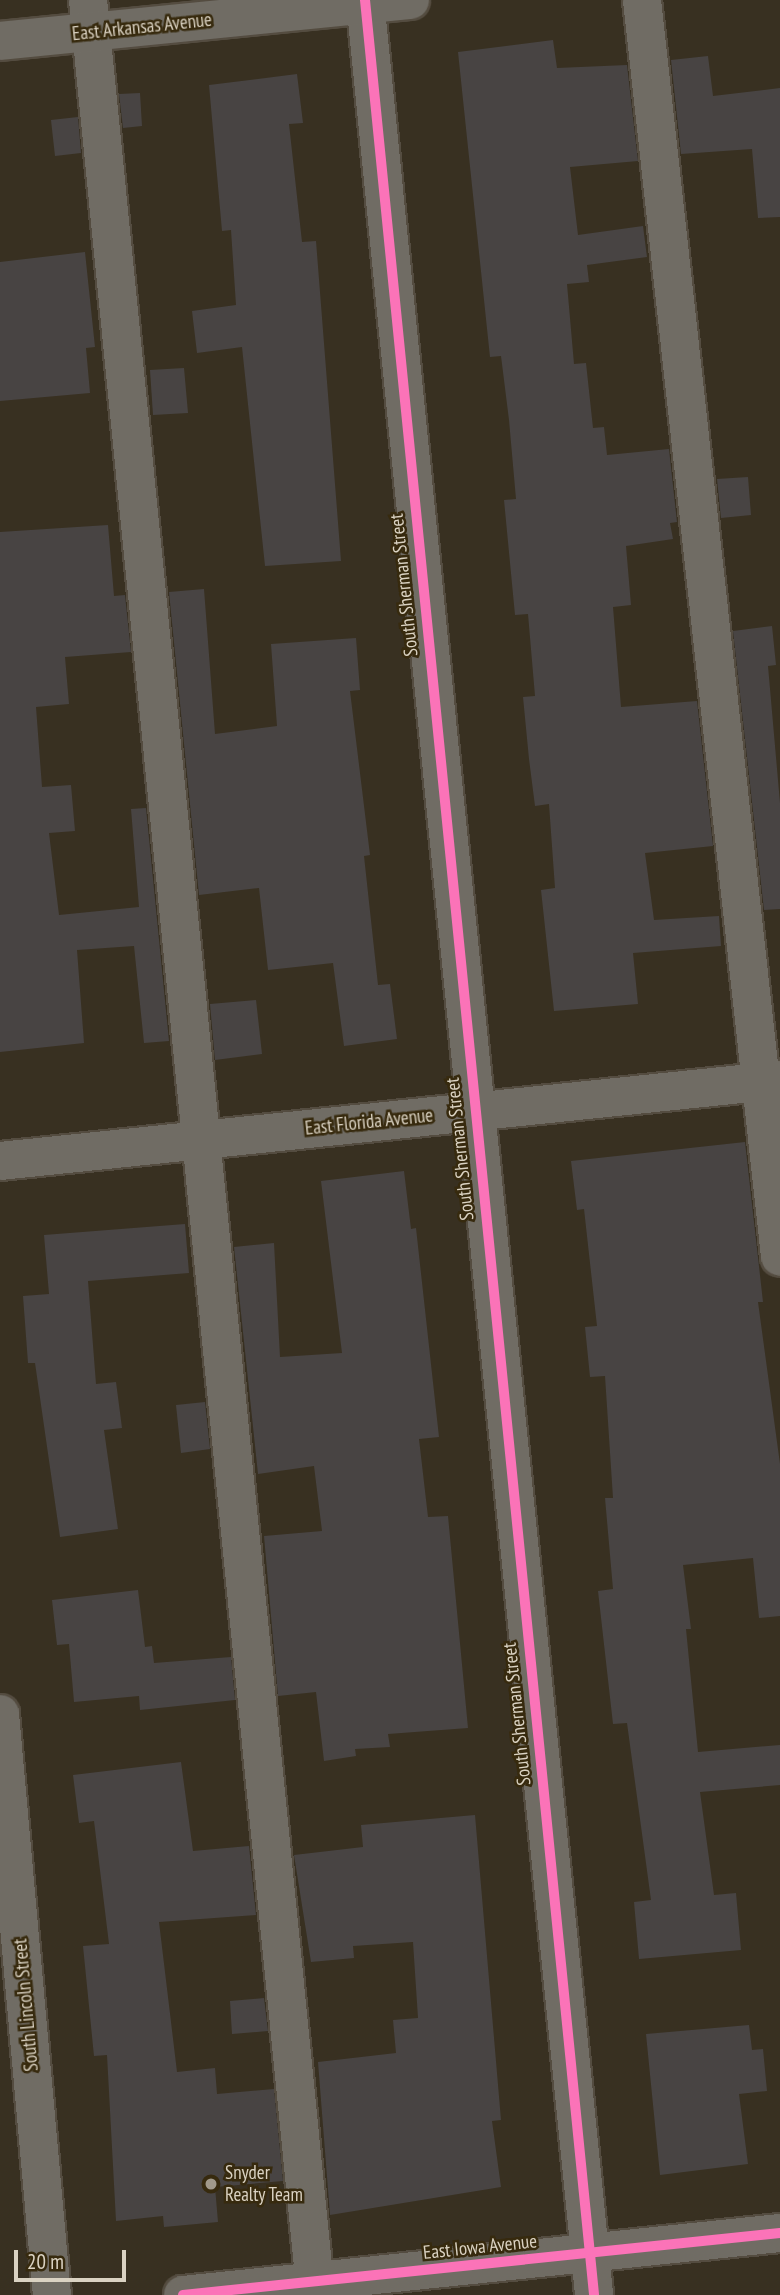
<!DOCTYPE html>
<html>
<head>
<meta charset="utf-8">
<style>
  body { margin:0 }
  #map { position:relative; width:780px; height:2295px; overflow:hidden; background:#383021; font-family:"PT Sans Narrow",sans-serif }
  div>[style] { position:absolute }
  .building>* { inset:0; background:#484443 }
  .roads { filter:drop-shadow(2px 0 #544c40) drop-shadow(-2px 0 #544c40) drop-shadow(0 2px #544c40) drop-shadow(0 -2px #544c40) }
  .minor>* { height:38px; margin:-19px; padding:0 19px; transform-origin:19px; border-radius:19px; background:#706c64 }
  .cycleway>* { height:10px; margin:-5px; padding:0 5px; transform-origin:5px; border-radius:5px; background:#fb73b8 }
  .dots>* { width:19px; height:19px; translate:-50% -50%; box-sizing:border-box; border:4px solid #372a0e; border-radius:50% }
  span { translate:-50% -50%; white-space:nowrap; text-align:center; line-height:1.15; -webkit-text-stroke:5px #372a0e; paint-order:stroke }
  .street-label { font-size:19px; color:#dad2c2 }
  .poi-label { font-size:19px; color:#dad2c2 }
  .left { translate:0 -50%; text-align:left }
  .scale { position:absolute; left:14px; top:2250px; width:112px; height:32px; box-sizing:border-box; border:4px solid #dad2c2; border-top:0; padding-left:9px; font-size:21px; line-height:24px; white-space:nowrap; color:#dad2c2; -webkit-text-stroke:5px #372a0e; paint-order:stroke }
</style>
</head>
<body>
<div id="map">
  <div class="building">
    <i style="clip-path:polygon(553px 40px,557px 68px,627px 65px,638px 161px,570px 167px,578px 235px,643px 226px,647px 257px,587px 265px,589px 282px,567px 284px,574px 364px,586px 363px,593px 428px,604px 427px,607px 455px,669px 449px,677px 522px,670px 523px,673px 539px,626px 546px,631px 605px,613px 607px,621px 707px,697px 701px,713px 846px,645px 853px,654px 920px,719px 916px,721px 946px,633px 953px,638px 1004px,554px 1011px,541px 890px,555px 888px,549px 804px,535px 806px,529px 759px,523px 697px,535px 696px,528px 614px,515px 615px,504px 500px,516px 499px,509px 420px,501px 356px,490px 357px,458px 52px)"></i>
    <i style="clip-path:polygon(708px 56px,713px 96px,780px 88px,780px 217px,758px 218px,752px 149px,681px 154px,671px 60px)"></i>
    <i style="clip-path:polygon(297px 74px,303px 123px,289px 124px,302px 242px,316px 241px,341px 561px,265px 566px,242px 347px,197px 353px,192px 311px,236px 305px,231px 230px,222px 231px,209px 85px)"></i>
    <i style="clip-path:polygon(140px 93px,142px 126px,123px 128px,119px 94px)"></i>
    <i style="clip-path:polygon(78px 117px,81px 153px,55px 156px,51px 120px)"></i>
    <i style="clip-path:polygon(85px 252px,95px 347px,86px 348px,90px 393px,0 401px,0 262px)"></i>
    <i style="clip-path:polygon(184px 368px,188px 413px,153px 415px,150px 370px)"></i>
    <i style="clip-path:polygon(748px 477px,751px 515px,721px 518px,717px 479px)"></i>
    <i style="clip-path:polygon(108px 525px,114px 596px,125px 595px,131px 652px,65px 657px,69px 704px,36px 707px,42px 787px,71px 785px,75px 831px,49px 833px,59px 915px,139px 907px,131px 809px,146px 808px,169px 1041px,144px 1043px,134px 946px,77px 950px,84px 1043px,0 1052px,0 532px)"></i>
    <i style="clip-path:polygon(204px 589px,215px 734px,277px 726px,271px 644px,356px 638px,360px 690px,350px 691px,370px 855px,364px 856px,378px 985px,390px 984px,397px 1039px,344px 1046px,333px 963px,268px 970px,259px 888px,199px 895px,169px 592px)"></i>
    <i style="clip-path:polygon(772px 626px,776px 665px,768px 666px,780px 803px,780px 909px,764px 910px,733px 631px)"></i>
    <i style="clip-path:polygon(256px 1000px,262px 1054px,215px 1060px,210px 1004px)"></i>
    <i style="clip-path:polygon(745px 1142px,763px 1302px,758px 1302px,780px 1464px,780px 1616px,759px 1618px,753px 1558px,683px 1565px,691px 1629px,686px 1629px,698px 1752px,780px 1745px,780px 1785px,700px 1792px,714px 1895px,736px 1893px,741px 1950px,639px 1959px,634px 1902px,651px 1900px,627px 1723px,613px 1724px,598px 1591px,613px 1589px,605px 1498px,613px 1498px,605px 1376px,590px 1377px,585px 1327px,597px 1326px,584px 1209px,577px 1210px,571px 1161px)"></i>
    <i style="clip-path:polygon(404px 1171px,411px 1229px,416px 1228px,439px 1437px,419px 1439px,428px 1517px,448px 1516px,468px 1728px,388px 1734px,390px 1747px,355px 1749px,356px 1756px,324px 1761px,316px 1692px,278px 1696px,264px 1536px,322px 1531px,314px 1466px,258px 1474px,234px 1247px,274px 1243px,280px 1357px,342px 1353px,321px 1181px)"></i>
    <i style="clip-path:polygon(185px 1224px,189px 1273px,88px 1281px,96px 1384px,116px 1382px,122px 1428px,104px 1430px,118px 1529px,60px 1537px,35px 1363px,28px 1363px,23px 1296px,49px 1294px,44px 1235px)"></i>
    <i style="clip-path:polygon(205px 1402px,210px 1449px,181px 1453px,176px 1405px)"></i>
    <i style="clip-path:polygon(138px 1590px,145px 1647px,152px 1646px,154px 1663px,231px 1657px,235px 1700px,140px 1710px,139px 1696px,74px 1702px,69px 1644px,57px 1645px,52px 1600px)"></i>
    <i style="clip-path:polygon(181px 1762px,193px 1851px,249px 1846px,256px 1915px,159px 1922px,177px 2072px,215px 2068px,217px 2094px,274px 2089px,283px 2181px,215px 2187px,218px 2222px,164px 2227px,163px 2216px,116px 2221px,107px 2055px,94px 2056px,83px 1946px,109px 1944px,94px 1821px,79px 1823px,73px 1775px)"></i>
    <i style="clip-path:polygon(475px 1815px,501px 2120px,492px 2121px,501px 2187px,330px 2215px,318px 2062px,396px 2053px,393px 2020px,418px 2018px,413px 1942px,353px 1946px,354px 1958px,311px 1962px,294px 1855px,363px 1847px,361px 1825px)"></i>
    <i style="clip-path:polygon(264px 1998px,268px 2031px,232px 2034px,230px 2001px)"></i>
    <i style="clip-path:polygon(749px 2025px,752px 2050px,763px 2049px,767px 2091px,739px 2094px,748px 2164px,660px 2175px,646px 2034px)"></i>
  </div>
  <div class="roads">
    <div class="minor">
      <i style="left:88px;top:0;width:2306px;rotate:84.33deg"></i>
      <i style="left:365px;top:0;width:2306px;rotate:84.3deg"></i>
      <i style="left:642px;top:0;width:1264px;rotate:83.73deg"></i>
      <i style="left:0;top:41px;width:412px;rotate:-5.7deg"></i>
      <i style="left:0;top:1161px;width:784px;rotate:-5.93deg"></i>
      <i style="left:0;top:1714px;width:583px;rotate:84.89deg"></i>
      <i style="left:183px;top:2295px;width:600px;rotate:-5.93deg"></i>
    </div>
  </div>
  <div class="cycleway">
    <i style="left:365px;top:0;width:2306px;rotate:84.3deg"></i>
    <i style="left:183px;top:2295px;width:600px;rotate:-5.93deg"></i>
  </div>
  <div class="dots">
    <i style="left:211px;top:2184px;background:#a1998a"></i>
  </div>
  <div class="street-label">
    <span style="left:142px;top:27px;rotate:-6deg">East Arkansas Avenue</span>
    <span style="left:404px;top:585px;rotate:-96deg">South Sherman Street</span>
    <span style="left:369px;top:1122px;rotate:-6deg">East Florida Avenue</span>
    <span style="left:460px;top:1149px;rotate:-96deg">South Sherman Street</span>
    <span style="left:517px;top:1714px;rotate:-96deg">South Sherman Street</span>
    <span style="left:26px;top:2005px;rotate:-95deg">South Lincoln Street</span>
    <span style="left:480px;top:2247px;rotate:-6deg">East Iowa Avenue</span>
  </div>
  <div class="poi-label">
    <span class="left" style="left:225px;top:2184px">Snyder<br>Realty Team</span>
  </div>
  <div class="scale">20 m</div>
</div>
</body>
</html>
